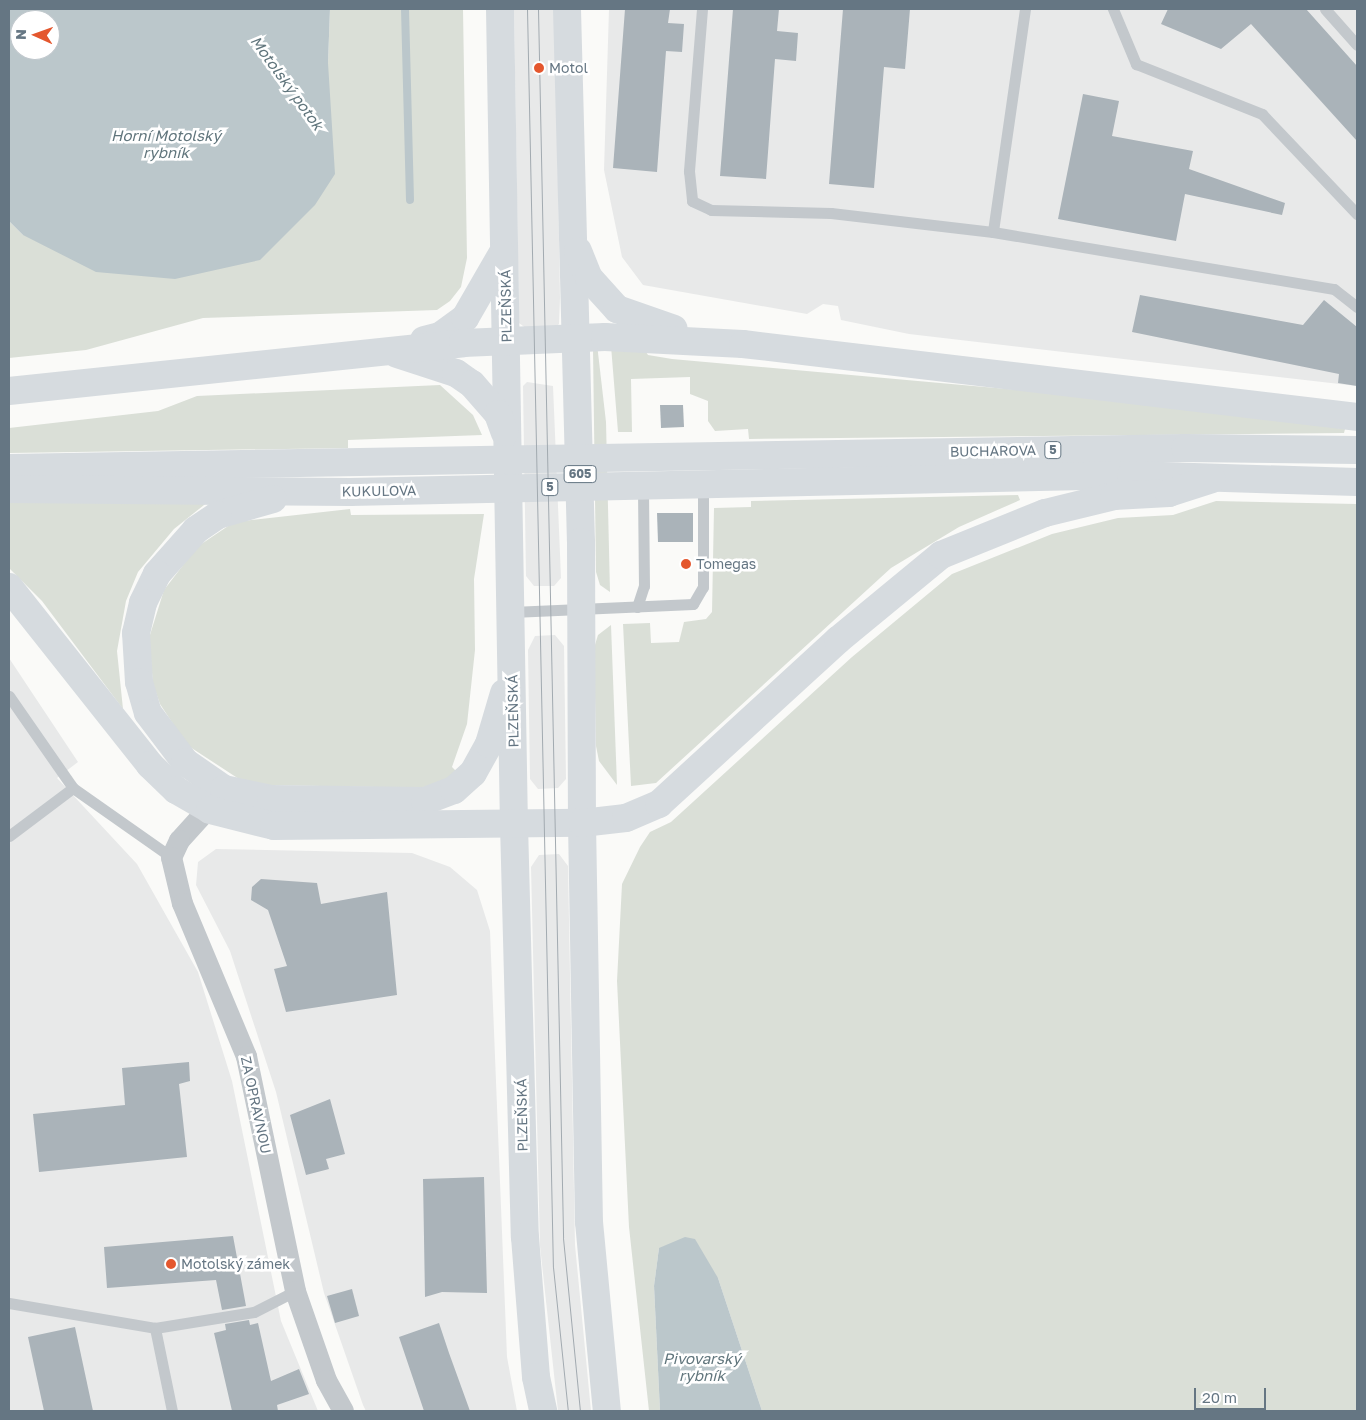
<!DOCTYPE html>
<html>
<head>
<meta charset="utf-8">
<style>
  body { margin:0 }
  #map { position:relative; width:1366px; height:1420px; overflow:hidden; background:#fafaf8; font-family:"Golos Text",sans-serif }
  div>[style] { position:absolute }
  .built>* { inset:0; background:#e8e9e9 }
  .green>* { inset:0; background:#dadfd7 }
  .water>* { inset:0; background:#bbc7cb }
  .stream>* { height:8px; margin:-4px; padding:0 4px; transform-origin:4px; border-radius:4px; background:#bbc7cb }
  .building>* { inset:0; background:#aab3b9 }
  .service>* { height:11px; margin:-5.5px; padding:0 5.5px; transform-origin:5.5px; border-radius:5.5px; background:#c3c8cc }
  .minor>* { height:21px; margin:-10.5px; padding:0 10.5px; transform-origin:10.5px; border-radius:10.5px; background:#c3c8cc }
  .secondary>* { height:28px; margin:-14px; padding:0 14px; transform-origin:14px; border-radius:14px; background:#d6dbdf }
  .primary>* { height:28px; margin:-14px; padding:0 14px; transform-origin:14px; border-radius:14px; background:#d6dbdf }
  .tram>* { height:1px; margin:-0.5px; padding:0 0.5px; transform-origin:0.5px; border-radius:0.5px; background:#a2aab0 }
  .dots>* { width:14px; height:14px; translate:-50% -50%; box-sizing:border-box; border:2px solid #fff; border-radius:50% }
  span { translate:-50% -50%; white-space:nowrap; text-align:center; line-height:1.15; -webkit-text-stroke:5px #fff; paint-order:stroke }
  .shield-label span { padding:1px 4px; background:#fff; border:1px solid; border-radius:4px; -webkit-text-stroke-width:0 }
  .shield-label { font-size:12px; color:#657683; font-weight:700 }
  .poi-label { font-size:14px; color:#657683 }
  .left { translate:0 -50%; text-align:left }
  .street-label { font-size:14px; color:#657683 }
  .water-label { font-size:15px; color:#60757c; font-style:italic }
  .frame { position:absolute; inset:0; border:10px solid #657683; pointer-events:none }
  .north { position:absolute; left:10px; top:10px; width:50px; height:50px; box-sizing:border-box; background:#fff; border:1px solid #c1c8cd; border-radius:50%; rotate:272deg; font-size:14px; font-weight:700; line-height:20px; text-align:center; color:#657683 }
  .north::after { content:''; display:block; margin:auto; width:18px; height:22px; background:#e4572e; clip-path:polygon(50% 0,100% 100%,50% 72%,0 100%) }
  .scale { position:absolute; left:1194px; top:1388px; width:72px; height:22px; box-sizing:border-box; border:2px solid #657683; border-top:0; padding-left:6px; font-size:15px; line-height:18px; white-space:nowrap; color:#657683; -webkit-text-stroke:4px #fff; paint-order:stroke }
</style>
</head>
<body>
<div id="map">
  <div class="built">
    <i style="clip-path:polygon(514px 9px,555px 9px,560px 298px,559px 324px,554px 329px,527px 329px,519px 323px)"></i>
    <i style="clip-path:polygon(609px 9px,1357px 9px,1357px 386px,909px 334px,841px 320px,838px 306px,823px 304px,807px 314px,643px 285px,622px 257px,604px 170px)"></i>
    <i style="clip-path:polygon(527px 382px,553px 386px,561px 578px,554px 586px,534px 586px,526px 576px,523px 386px)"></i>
    <i style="clip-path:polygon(555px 635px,564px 646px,566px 779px,558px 788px,538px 789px,530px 779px,528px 650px,535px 636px)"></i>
    <i style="clip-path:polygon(9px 658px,78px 762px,57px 778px,137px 864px,198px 972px,232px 1081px,281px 1321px,318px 1411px,9px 1411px)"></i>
    <i style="clip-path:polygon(216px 849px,412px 853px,450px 867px,477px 890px,490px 931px,507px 1357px,517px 1411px,366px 1411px,363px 1405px,324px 1293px,276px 1092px,230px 951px,196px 885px,198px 862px)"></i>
    <i style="clip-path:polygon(559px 854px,568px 866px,575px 1245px,591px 1411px,558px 1411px,540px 1246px,531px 867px,539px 855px)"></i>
  </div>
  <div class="green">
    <i style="clip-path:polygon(330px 9px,463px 9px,467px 258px,461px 287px,450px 301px,437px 310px,203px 318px,86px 350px,9px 358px,9px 221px,23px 235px,328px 63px)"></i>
    <i style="clip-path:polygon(597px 344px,606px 422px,610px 592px,600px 585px,596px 572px,593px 348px)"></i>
    <i style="clip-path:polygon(611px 346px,644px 349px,648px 355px,672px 359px,1141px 401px,1345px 429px,1344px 433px,749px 439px,748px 429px,715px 431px,708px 421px,708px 401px,690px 394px,690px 377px,631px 379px,632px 432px,618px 432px)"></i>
    <i style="clip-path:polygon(440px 385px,473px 415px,482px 435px,348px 440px,348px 448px,9px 453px,9px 428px,158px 411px,197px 396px)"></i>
    <i style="clip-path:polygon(1018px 495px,1020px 500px,959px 527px,891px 568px,656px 783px,631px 786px,623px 624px,650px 623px,651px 643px,679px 642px,684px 622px,706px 619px,712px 612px,714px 508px,751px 507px,751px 501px)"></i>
    <i style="clip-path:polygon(214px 497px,174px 529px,138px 572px,126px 601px,117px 651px,123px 709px,42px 601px,9px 568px,9px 500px)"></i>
    <i style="clip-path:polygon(1216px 501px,1357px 504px,1357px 1411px,762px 1411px,718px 1278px,659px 1248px,654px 1286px,660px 1411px,649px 1411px,629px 1227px,617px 981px,622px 884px,640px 847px,650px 832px,671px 822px,852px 657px,952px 574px,1052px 534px,1118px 518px,1173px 515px)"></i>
    <i style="clip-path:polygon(350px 509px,351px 515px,484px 514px,474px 579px,475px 650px,467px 724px,452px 767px,459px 774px,431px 788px,266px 785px,239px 779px,187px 745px,160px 704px,153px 684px,149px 638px,164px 590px,197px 547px,234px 522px)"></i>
    <i style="clip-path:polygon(611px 625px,617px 785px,599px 761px,596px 746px,594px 648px,598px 635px)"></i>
  </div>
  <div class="water">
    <i style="clip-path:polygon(evenodd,9px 9px,330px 9px,328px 63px,335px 174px,315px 205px,260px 260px,175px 279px,96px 272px,23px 235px,9px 221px,9px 9px,20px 20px,50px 20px,50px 50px,20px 50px,20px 20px)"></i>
    <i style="clip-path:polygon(685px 1237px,695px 1239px,718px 1278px,762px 1411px,660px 1411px,654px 1286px,659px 1248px)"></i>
  </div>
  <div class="stream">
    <i style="left:405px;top:9px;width:191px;rotate:88.5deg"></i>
  </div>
  <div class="building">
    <i style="clip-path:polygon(625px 9px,670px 9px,668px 23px,684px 24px,682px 52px,666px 51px,657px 172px,613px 168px)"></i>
    <i style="clip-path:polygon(733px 9px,779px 9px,777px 31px,798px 33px,796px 61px,775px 59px,766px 179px,720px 176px)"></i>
    <i style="clip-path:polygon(843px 9px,910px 9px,905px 69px,884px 67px,874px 188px,829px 184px)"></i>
    <i style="clip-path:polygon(1168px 9px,1306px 9px,1357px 66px,1357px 141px,1251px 24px,1221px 49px,1161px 24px)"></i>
    <i style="clip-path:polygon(1083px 94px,1119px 101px,1112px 136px,1193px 151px,1189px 169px,1285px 203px,1282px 215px,1185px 194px,1176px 241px,1058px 219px)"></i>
    <i style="clip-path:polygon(1140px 295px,1303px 325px,1324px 300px,1357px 327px,1357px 386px,1338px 383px,1339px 374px,1132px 332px)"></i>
    <i style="clip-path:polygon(660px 405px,683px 405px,684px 427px,661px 428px)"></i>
    <i style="clip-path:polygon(657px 513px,693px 513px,693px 542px,658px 542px)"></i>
    <i style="clip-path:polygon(261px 879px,317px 883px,321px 904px,387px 892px,397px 995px,286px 1012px,274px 969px,287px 966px,268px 910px,251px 900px,252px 887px)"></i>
    <i style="clip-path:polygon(189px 1062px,190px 1081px,179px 1084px,187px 1157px,39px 1172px,33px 1114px,125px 1105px,122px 1068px)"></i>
    <i style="clip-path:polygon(330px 1099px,345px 1154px,326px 1159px,329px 1169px,306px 1175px,290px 1115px)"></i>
    <i style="clip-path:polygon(484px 1177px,487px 1293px,442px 1292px,425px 1297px,423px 1179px)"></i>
    <i style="clip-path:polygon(233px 1236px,246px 1306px,222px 1310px,216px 1280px,107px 1288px,104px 1247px)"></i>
    <i style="clip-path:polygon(352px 1289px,359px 1316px,335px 1323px,327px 1296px)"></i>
    <i style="clip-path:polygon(249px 1320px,250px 1325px,258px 1323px,271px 1381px,299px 1369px,309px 1394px,277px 1405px,278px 1411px,232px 1411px,214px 1333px,226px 1330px,225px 1324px)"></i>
    <i style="clip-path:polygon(439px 1323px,449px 1353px,470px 1411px,424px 1411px,399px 1337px)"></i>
    <i style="clip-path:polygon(75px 1327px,93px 1411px,44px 1411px,28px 1337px)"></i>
  </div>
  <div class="service">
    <i style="left:702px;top:9px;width:163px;rotate:94.6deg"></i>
    <i style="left:689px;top:171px;width:30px;rotate:84deg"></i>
    <i style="left:692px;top:201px;width:21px;rotate:25deg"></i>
    <i style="left:711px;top:210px;width:120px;rotate:1.4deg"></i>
    <i style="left:831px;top:213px;width:163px;rotate:6.7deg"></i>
    <i style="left:1025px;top:9px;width:225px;rotate:98.2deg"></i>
    <i style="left:993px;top:232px;width:346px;rotate:9.5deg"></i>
    <i style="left:1334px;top:289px;width:29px;rotate:38deg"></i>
    <i style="left:1113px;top:9px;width:60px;rotate:67.3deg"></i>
    <i style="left:1136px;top:64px;width:136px;rotate:21.6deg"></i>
    <i style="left:1262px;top:114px;width:138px;rotate:46.5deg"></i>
    <i style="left:1325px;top:9px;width:48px;rotate:48.4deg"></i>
    <i style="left:637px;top:607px;width:22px;rotate:-72deg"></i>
    <i style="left:644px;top:586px;width:102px;rotate:-90.6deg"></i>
    <i style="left:512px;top:612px;width:181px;rotate:-2.5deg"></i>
    <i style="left:693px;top:604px;width:20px;rotate:-60deg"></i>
    <i style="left:703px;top:587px;width:103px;rotate:-90deg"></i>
    <i style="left:9px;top:696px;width:112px;rotate:55.2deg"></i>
    <i style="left:73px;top:788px;width:120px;rotate:35.1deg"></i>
    <i style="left:9px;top:836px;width:80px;rotate:-36.9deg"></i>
    <i style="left:9px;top:1303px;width:148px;rotate:9.7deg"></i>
    <i style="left:172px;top:1411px;width:85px;rotate:-101.6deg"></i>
    <i style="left:155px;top:1328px;width:100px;rotate:-9.2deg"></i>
    <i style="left:254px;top:1312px;width:46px;rotate:-27.1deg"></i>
  </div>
  <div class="minor">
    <i style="left:218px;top:797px;width:58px;rotate:132.2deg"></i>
    <i style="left:179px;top:840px;width:19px;rotate:115deg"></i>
    <i style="left:171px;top:857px;width:47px;rotate:76.6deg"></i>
    <i style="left:182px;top:903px;width:166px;rotate:67.3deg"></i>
    <i style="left:246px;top:1056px;width:240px;rotate:78.2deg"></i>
    <i style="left:295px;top:1291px;width:94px;rotate:70.8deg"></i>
    <i style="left:326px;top:1380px;width:35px;rotate:61deg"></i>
  </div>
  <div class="secondary">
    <i style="left:582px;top:823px;width:399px;rotate:89deg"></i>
    <i style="left:589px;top:1222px;width:190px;rotate:84.6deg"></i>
    <i style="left:514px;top:824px;width:413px;rotate:88.5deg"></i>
    <i style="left:525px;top:1237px;width:140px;rotate:85.5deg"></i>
    <i style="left:536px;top:1377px;width:35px;rotate:78deg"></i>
  </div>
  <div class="primary">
    <i style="left:500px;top:9px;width:815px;rotate:89.02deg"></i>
    <i style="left:567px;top:9px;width:533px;rotate:88.5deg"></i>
    <i style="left:581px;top:542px;width:281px;rotate:89.8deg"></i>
    <i style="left:578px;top:251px;width:29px;rotate:68deg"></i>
    <i style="left:589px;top:278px;width:42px;rotate:47.9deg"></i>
    <i style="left:617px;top:309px;width:60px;rotate:19.3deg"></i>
    <i style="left:424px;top:340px;width:16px;rotate:-14deg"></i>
    <i style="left:440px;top:336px;width:31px;rotate:-36deg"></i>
    <i style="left:465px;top:318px;width:74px;rotate:-60deg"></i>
    <i style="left:397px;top:354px;width:62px;rotate:17.9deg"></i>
    <i style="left:456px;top:373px;width:19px;rotate:35deg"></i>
    <i style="left:472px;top:384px;width:40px;rotate:49deg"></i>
    <i style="left:498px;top:414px;width:20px;rotate:70deg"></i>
    <i style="left:9px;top:391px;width:457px;rotate:-6deg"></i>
    <i style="left:463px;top:343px;width:142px;rotate:-2.4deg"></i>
    <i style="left:605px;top:337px;width:138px;rotate:2.9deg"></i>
    <i style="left:743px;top:344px;width:618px;rotate:6.78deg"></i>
    <i style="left:9px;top:468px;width:1176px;rotate:-0.97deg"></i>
    <i style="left:1185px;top:448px;width:172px;rotate:0.7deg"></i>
    <i style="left:9px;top:489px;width:341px;rotate:0.5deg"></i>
    <i style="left:350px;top:492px;width:781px;rotate:-1.25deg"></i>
    <i style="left:1131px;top:475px;width:226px;rotate:1.8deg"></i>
    <i style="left:273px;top:499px;width:57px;rotate:163.8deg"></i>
    <i style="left:218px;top:515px;width:27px;rotate:146deg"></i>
    <i style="left:196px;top:530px;width:59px;rotate:131.6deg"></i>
    <i style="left:157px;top:574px;width:32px;rotate:116deg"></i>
    <i style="left:143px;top:603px;width:31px;rotate:103deg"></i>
    <i style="left:136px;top:633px;width:49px;rotate:86.5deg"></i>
    <i style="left:139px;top:682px;width:32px;rotate:74deg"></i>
    <i style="left:148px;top:713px;width:61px;rotate:52.9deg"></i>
    <i style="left:185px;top:762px;width:47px;rotate:34.7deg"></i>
    <i style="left:224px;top:789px;width:48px;rotate:12deg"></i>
    <i style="left:271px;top:799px;width:154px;rotate:0.7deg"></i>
    <i style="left:425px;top:801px;width:31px;rotate:-21deg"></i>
    <i style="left:454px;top:790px;width:25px;rotate:-42deg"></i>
    <i style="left:473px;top:773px;width:33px;rotate:-61deg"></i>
    <i style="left:489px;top:744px;width:53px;rotate:-73.6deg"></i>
    <i style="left:9px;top:587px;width:227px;rotate:51.6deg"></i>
    <i style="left:150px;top:765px;width:36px;rotate:44deg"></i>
    <i style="left:176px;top:790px;width:39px;rotate:30deg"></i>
    <i style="left:210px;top:810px;width:66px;rotate:14deg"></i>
    <i style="left:274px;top:826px;width:308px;rotate:-0.6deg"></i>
    <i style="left:582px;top:823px;width:44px;rotate:-6.5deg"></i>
    <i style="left:626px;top:818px;width:36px;rotate:-23deg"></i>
    <i style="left:659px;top:804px;width:243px;rotate:-42.5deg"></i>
    <i style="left:838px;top:640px;width:134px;rotate:-39.5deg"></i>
    <i style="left:941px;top:555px;width:112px;rotate:-22deg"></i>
    <i style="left:1045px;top:513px;width:71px;rotate:-13.8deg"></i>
    <i style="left:1114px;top:496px;width:55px;rotate:-3.1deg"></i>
    <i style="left:1169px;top:493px;width:45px;rotate:-18deg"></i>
  </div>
  <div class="tram">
    <i style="left:527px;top:9px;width:1258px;rotate:88.82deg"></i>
    <i style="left:553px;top:1267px;width:145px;rotate:84.1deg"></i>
    <i style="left:538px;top:9px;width:1229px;rotate:88.83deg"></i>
    <i style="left:563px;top:1238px;width:174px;rotate:84.4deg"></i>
  </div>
  <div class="dots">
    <i style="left:539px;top:68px;background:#e4572e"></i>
    <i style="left:686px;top:564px;background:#e4572e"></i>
    <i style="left:171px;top:1264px;background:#e4572e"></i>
  </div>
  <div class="shield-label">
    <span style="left:1053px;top:450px">5</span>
    <span style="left:580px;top:474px">605</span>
    <span style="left:550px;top:487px">5</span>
  </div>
  <div class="poi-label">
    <span class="left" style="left:549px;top:68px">Motol</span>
    <span class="left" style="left:696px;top:564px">Tomegas</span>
    <span class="left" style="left:181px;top:1264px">Motolský zámek</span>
  </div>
  <div class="street-label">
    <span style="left:506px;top:306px;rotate:-91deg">PLZEŇSKÁ</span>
    <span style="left:993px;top:451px;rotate:-1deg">BUCHAROVA</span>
    <span style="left:379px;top:491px;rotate:-1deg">KUKULOVA</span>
    <span style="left:513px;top:711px;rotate:-91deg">PLZEŇSKÁ</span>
    <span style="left:256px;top:1105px;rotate:78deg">ZA OPRAVNOU</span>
    <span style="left:522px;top:1115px;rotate:-91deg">PLZEŇSKÁ</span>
  </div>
  <div class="water-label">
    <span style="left:287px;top:83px;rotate:54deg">Motolský potok</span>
    <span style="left:166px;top:144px">Horní Motolský<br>rybník</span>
    <span style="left:702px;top:1367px">Pivovarský<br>rybník</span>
  </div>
  <div class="frame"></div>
  <div class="north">N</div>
  <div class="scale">20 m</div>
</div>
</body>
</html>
